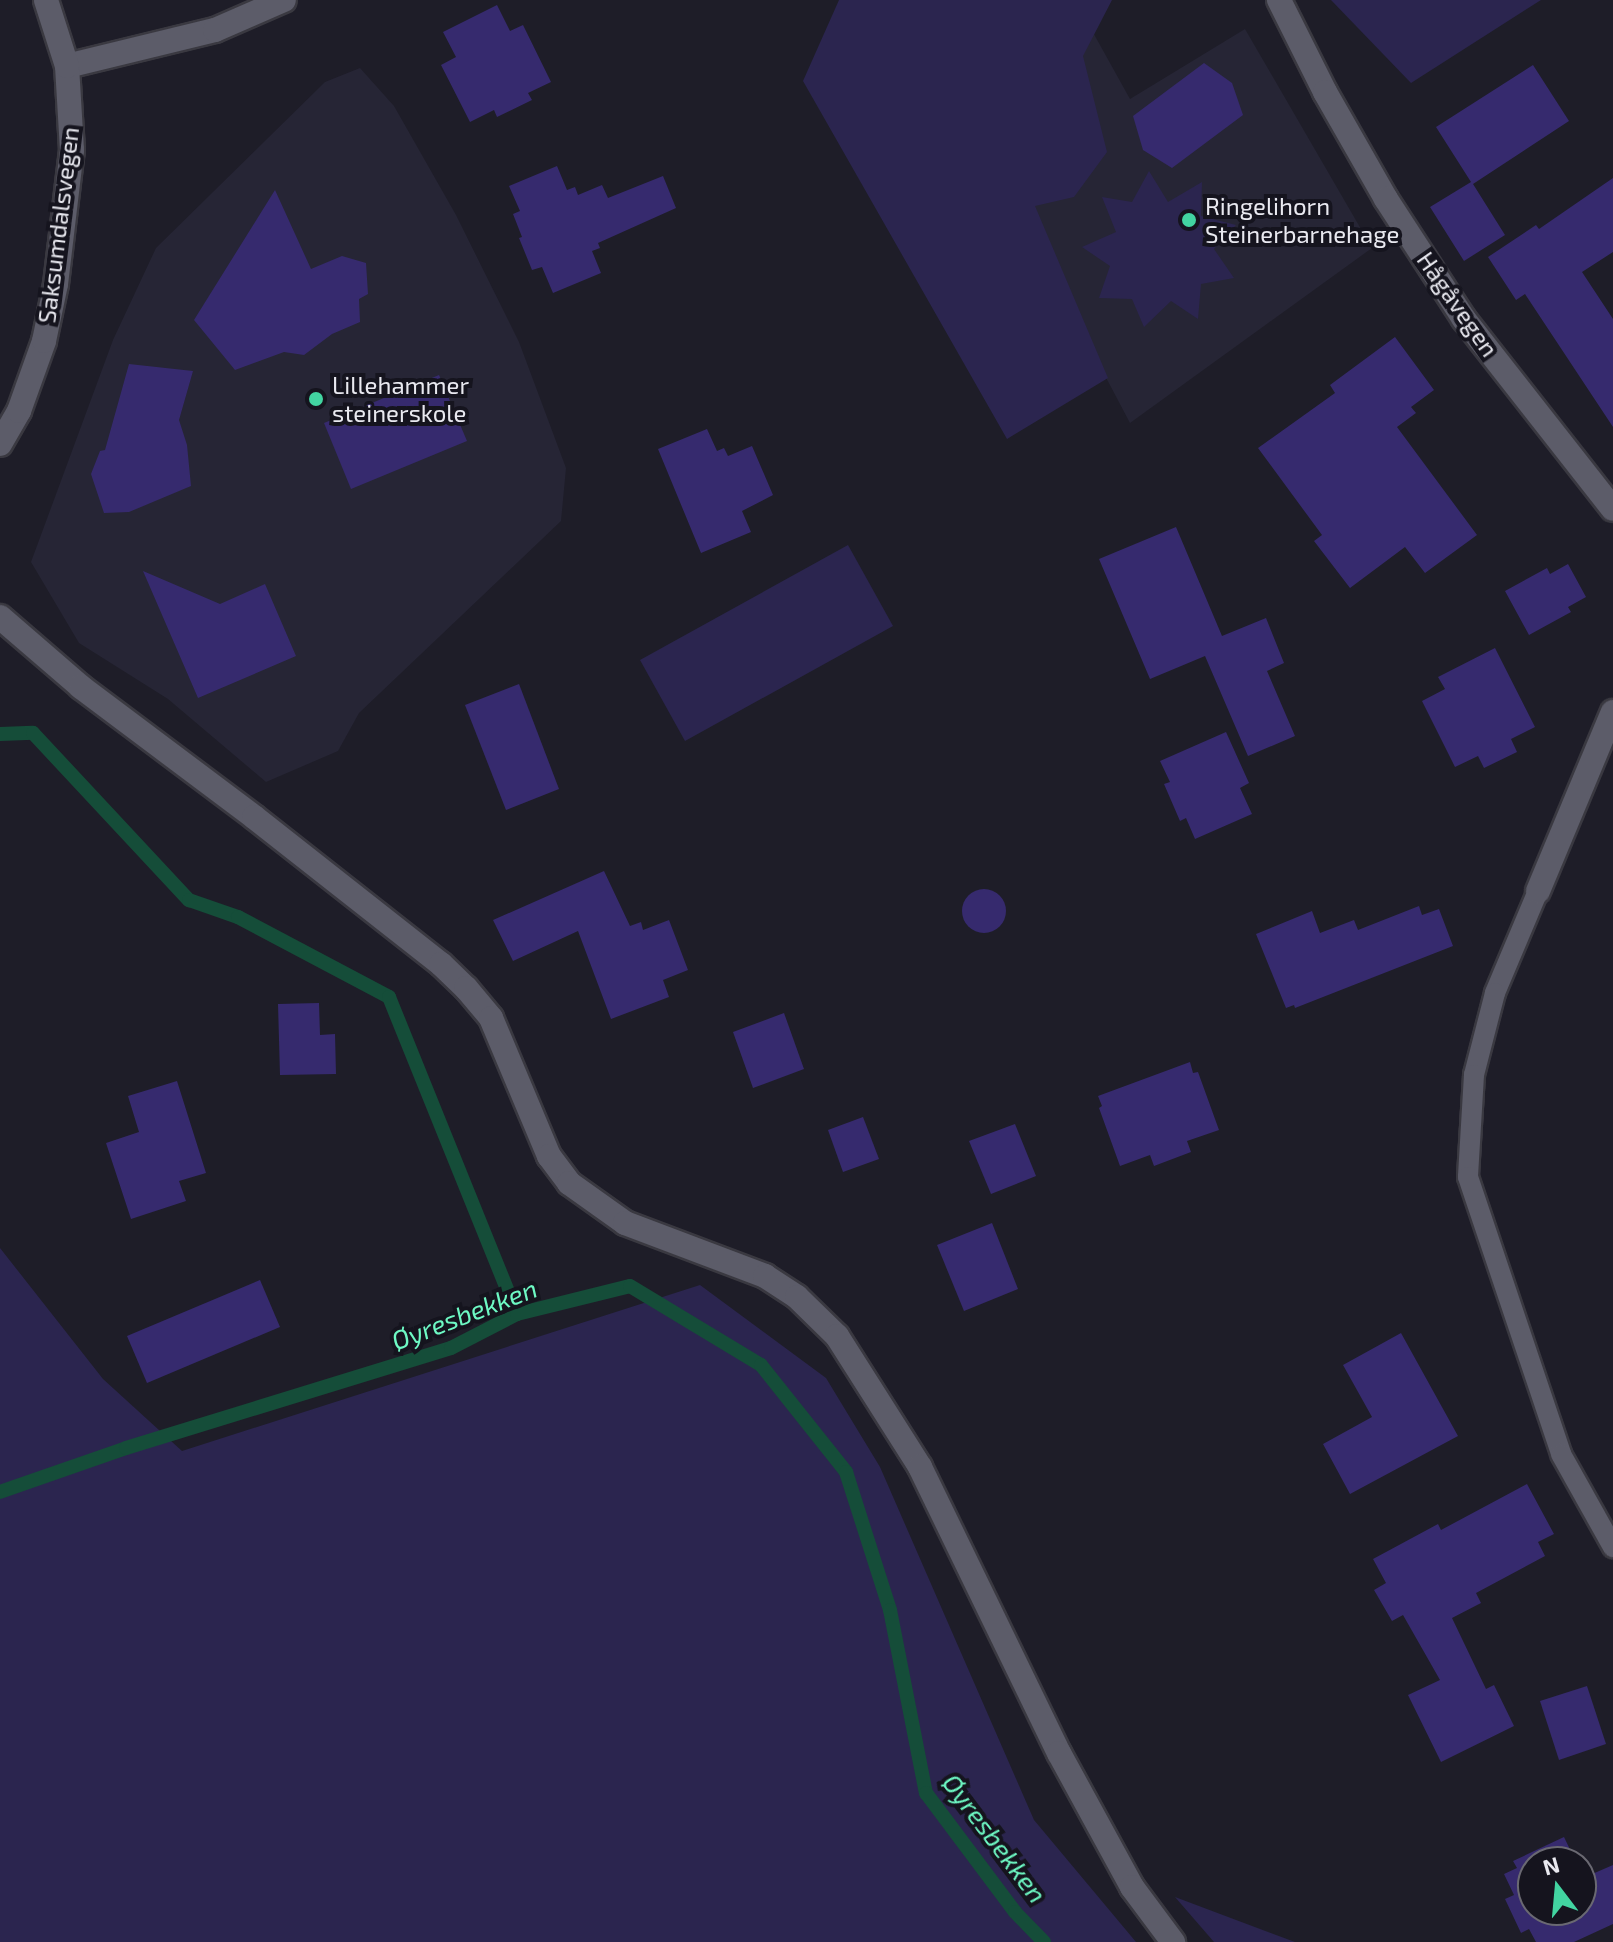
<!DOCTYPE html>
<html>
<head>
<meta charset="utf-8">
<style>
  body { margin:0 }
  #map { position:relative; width:1613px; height:1942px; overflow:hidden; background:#1e1d28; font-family:"Exo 2",sans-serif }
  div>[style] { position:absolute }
  .built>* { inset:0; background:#262535 }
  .green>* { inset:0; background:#2b254f }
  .stream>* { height:14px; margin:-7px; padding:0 7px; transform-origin:7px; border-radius:7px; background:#154d39 }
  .building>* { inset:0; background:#362a6e }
  .round { border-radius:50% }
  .roads { filter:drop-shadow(2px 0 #3a3941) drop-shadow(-2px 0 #3a3941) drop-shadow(0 2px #3a3941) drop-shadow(0 -2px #3a3941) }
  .lane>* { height:20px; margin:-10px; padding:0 10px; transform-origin:10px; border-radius:10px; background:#5c5c69 }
  .street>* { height:24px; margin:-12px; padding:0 12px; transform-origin:12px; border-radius:12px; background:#5c5c69 }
  .secondary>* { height:24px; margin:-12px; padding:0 12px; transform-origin:12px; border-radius:12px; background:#5c5c69 }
  .dots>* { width:22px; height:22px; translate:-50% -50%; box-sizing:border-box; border:4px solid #15141e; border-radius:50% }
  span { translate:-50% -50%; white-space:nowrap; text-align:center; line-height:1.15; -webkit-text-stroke:8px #15141e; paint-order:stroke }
  .poi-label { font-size:24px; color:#e9e9f0 }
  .left { translate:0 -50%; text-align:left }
  .street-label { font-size:24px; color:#e9e9f0 }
  .water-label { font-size:26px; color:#6ef9c4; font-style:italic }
  .north { position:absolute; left:1517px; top:1846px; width:80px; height:80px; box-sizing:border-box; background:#15141e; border:2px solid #6a6972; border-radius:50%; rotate:344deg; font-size:22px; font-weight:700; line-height:32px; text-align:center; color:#e9e9f0 }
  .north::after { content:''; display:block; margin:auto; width:28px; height:36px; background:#42d4a1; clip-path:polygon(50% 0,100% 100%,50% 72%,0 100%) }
</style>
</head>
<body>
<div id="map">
  <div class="built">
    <i style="clip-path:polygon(1075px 0,1130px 99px,1245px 29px,1372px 248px,1130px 423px,1008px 192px)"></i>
    <i style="clip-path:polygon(360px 68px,394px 106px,456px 215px,519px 342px,566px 468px,561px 521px,359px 713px,338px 751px,266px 782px,168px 699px,79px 643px,31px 562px,113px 340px,156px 248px,325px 82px)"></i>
  </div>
  <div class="green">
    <i style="clip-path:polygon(839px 0,1112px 0,1083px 56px,1107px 152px,1074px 197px,1035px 206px,1108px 378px,1007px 439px,803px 81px)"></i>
    <i style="clip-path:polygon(1331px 0,1541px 0,1411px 83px)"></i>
    <i style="clip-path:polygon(1149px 171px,1168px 202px,1202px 182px,1201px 216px,1236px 225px,1214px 249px,1234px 278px,1201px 284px,1198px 319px,1171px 301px,1144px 327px,1132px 299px,1099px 298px,1110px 266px,1082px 247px,1116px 232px,1102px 197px,1132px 202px)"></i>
    <i style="clip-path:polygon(848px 545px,893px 626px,685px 741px,640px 660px)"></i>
    <i style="clip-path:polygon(0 1248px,103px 1379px,182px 1451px,700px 1285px,826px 1378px,880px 1467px,1034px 1820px,1136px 1942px,0 1942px)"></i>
    <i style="clip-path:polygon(1175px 1897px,1295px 1942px,1214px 1942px)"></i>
  </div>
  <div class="stream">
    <i style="left:0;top:734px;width:33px;rotate:-2deg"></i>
    <i style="left:33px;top:733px;width:229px;rotate:47deg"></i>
    <i style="left:189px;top:900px;width:52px;rotate:19.1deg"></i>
    <i style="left:238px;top:917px;width:171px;rotate:27.9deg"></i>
    <i style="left:389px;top:997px;width:342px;rotate:68deg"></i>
    <i style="left:0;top:1492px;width:133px;rotate:-19.2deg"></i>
    <i style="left:126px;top:1448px;width:340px;rotate:-17.1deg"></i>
    <i style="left:451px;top:1348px;width:74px;rotate:-27.3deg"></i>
    <i style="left:517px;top:1314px;width:116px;rotate:-13.9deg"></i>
    <i style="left:630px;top:1286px;width:153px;rotate:31.1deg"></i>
    <i style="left:761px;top:1365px;width:137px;rotate:51.5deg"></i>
    <i style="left:846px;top:1472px;width:145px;rotate:72.3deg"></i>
    <i style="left:890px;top:1610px;width:187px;rotate:78.9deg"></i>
    <i style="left:926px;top:1793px;width:149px;rotate:53.2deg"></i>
    <i style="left:1015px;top:1912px;width:42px;rotate:46deg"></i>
  </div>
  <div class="building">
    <i style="clip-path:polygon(497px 5px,510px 31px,523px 25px,551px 82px,528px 93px,532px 100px,497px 117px,494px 110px,470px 122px,441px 65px,456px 57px,443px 32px)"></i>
    <i style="clip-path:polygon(1204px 63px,1232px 83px,1243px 115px,1172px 168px,1143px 150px,1133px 116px)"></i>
    <i style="clip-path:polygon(1533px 65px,1569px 121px,1473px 184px,1505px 235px,1464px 261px,1430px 207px,1471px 182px,1436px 127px)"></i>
    <i style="clip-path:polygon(557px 166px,567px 190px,575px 187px,578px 195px,602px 185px,608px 198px,663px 176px,676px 208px,598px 243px,600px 248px,592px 251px,601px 273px,553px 293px,542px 267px,532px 270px,519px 238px,522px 237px,513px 214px,520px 211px,509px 186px)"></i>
    <i style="clip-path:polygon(1613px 178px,1613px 252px,1582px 272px,1613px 319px,1613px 427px,1525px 294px,1516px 300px,1488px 257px,1536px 225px,1539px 229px)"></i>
    <i style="clip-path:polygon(275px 190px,311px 269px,342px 256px,366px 263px,368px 294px,359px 299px,360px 322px,332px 334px,304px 355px,284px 352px,235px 370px,194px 320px)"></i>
    <i style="clip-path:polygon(1395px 337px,1434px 390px,1411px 407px,1416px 413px,1397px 427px,1477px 535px,1425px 573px,1405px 547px,1350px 588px,1314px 541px,1322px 535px,1258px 448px,1335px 393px,1330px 385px)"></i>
    <i style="clip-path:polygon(129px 364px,193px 371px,179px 420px,187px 445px,191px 486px,129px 512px,104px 513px,91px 474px,100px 451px,105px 450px)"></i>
    <i style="clip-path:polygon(439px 375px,467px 441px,351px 489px,324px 423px)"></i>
    <i style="clip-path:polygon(707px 429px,717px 451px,724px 448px,728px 456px,752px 446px,773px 495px,742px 511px,751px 532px,701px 553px,658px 449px)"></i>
    <i style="clip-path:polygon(1176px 527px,1222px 636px,1266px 618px,1284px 663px,1267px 671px,1295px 736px,1248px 756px,1205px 656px,1150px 679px,1099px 559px)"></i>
    <i style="clip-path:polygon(1568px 564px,1586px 597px,1568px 607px,1571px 612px,1529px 635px,1505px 591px,1547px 568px,1550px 574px)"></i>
    <i style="clip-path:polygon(143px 571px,220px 604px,265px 584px,296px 656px,198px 698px)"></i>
    <i style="clip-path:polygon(1495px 648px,1535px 727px,1511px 739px,1517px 752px,1484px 768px,1478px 756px,1455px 767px,1422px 701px,1445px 689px,1438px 677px)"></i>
    <i style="clip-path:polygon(519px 684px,559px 789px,506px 810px,465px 705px)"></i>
    <i style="clip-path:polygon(1226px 732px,1249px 783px,1240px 788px,1252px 814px,1195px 839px,1186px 818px,1180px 821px,1164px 784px,1170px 782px,1160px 761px)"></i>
    <i style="clip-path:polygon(604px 871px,630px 926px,641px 922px,643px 930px,669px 920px,688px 970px,663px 980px,669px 997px,611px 1019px,578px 931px,513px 961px,493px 920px)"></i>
    <i class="round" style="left:962px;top:889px;width:44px;height:44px"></i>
    <i style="clip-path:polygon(1419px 906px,1422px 915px,1439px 909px,1453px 946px,1295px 1008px,1294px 1005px,1286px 1008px,1256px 934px,1312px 911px,1320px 933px,1354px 920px,1358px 930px)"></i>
    <i style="clip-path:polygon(319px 1003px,320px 1035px,335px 1034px,336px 1074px,280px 1075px,278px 1004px)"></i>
    <i style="clip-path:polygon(784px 1013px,804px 1069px,753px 1088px,733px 1032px)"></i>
    <i style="clip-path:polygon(1190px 1062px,1193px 1073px,1198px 1072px,1219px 1130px,1187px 1141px,1191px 1152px,1154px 1166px,1150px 1155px,1120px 1166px,1099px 1108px,1102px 1106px,1098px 1096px)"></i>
    <i style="clip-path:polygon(177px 1081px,206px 1173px,179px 1181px,186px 1201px,131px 1219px,106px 1143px,139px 1132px,128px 1096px)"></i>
    <i style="clip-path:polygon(863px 1117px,879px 1159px,843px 1172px,828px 1130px)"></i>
    <i style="clip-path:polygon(1015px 1124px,1036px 1176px,991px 1194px,969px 1141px)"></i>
    <i style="clip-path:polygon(992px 1223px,1018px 1289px,964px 1311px,937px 1245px)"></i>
    <i style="clip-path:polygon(260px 1280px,280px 1327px,147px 1383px,127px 1336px)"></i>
    <i style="clip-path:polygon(1401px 1333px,1458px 1436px,1350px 1494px,1323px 1444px,1372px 1417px,1343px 1365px)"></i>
    <i style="clip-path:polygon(1527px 1484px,1554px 1534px,1538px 1542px,1545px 1556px,1476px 1593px,1481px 1603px,1452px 1618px,1486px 1689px,1494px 1685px,1514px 1726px,1441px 1762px,1408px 1695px,1440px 1680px,1403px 1615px,1392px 1621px,1374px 1590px,1386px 1583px,1373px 1559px,1438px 1524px,1441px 1530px)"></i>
    <i style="clip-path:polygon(1587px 1686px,1606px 1744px,1559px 1760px,1540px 1701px)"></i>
    <i style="clip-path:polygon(1564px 1837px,1576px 1862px,1533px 1862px,1533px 1910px,1581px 1910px,1581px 1874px,1583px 1878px,1613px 1865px,1613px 1924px,1574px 1942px,1536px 1942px,1529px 1929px,1521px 1933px,1505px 1899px,1514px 1895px,1504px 1874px,1517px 1868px,1513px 1861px)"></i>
  </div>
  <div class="roads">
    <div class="lane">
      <i style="left:1538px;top:891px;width:111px;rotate:112.9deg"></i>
      <i style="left:1495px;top:993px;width:85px;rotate:104.4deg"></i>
      <i style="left:1474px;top:1075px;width:102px;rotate:93.4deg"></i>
      <i style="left:1468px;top:1177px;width:292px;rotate:71.4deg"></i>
      <i style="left:1561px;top:1454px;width:107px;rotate:60.8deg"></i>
    </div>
    <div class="street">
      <i style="left:1279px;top:0;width:103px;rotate:63.4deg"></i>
      <i style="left:1325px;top:92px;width:123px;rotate:60.3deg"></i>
      <i style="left:1386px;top:199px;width:143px;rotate:57deg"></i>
      <i style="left:1464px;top:319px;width:241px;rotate:51.9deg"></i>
      <i style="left:67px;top:66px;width:152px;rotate:-13.7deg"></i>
      <i style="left:215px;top:30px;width:75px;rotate:-23.5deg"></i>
      <i style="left:0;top:617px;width:107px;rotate:40.8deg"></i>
      <i style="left:81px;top:687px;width:216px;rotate:36.9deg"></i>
      <i style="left:254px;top:817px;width:238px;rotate:38.2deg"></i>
      <i style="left:441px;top:964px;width:35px;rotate:44deg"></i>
      <i style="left:466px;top:988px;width:39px;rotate:50deg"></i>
      <i style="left:491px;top:1018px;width:150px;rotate:67.2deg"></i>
      <i style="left:549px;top:1156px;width:34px;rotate:53deg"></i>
      <i style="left:569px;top:1183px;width:69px;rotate:35.5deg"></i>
      <i style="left:625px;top:1223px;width:150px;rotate:20.7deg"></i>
      <i style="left:765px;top:1276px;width:38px;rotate:33deg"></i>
      <i style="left:797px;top:1297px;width:56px;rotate:44.3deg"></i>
      <i style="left:837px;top:1336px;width:155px;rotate:57.6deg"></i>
      <i style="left:920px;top:1467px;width:318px;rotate:64.1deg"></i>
      <i style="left:1059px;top:1753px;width:153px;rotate:61.4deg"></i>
      <i style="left:1132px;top:1887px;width:69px;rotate:53.3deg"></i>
      <i style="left:1538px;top:891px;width:194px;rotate:-67.3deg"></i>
    </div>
    <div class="secondary">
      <i style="left:0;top:444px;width:38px;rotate:-60deg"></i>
      <i style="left:19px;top:411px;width:74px;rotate:-70.3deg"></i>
      <i style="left:44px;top:341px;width:58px;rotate:-78.1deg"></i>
      <i style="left:56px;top:284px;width:135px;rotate:-83.2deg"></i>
      <i style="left:72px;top:150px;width:84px;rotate:-93.4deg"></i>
      <i style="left:67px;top:66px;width:69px;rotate:-107.7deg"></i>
    </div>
  </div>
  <div class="dots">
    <i style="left:1189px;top:220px;background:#42d4a1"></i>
    <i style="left:316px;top:399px;background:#42d4a1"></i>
  </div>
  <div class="poi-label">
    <span class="left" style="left:1205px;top:220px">Ringelihorn<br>Steinerbarnehage</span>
    <span class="left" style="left:332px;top:399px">Lillehammer<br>steinerskole</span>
  </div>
  <div class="street-label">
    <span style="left:58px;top:225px;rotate:-83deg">Saksumdalsvegen</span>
    <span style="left:1458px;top:304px;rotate:55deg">Hågåvegen</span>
  </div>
  <div class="water-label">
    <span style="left:464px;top:1314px;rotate:-21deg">Øyresbekken</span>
    <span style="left:995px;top:1838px;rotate:53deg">Øyresbekken</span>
  </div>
  <div class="north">N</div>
</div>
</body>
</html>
